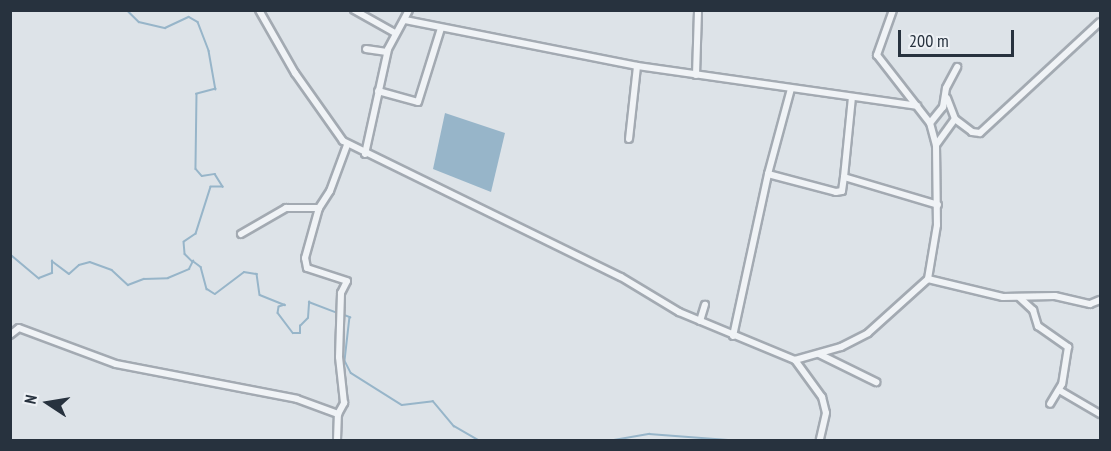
<!DOCTYPE html>
<html>
<head>
<meta charset="utf-8">
<style>
  body { margin:0 }
  #map { position:relative; width:1111px; height:451px; overflow:hidden; background:#dde3e8; font-family:"PT Sans Narrow",sans-serif }
  div>[style] { position:absolute }
  .water>* { inset:0; background:#97b5c9 }
  .stream>* { height:1.5px; margin:-0.75px; padding:0 0.75px; transform-origin:0.75px; border-radius:0.75px; background:#97b5c9 }
  .roads { filter:drop-shadow(2px 0 #a3aab2) drop-shadow(-2px 0 #a3aab2) drop-shadow(0 2px #a3aab2) drop-shadow(0 -2px #a3aab2) }
  .minor>* { height:6px; margin:-3px; padding:0 3px; transform-origin:3px; border-radius:3px; background:#f0f3f6 }
  span { translate:-50% -50%; white-space:nowrap; text-align:center; line-height:1.15; -webkit-text-stroke:4.5px #edf1f5; paint-order:stroke }
  .frame { position:absolute; inset:0; border:12px solid #27323e; pointer-events:none }
  .north { position:absolute; left:18px; top:373px; width:60px; height:60px; -webkit-text-stroke:4px #edf1f5; paint-order:stroke; rotate:282deg; font-size:16px; font-weight:700; line-height:24px; text-align:center; color:#27323e }
  .north::after { content:''; display:block; margin:auto; width:21px; height:27px; background:#27323e; clip-path:polygon(50% 0,100% 100%,50% 72%,0 100%) }
  .scale { position:absolute; left:898px; top:30px; width:116px; height:27px; box-sizing:border-box; border:3px solid #27323e; border-top:0; padding-left:8px; font-size:18px; line-height:21px; white-space:nowrap; color:#27323e; -webkit-text-stroke:4px #edf1f5; paint-order:stroke }
</style>
</head>
<body>
<div id="map">
  <div class="water">
    <i style="clip-path:polygon(445px 113px,505px 133px,491px 192px,433px 169px)"></i>
  </div>
  <div class="stream">
    <i style="left:127px;top:10px;width:17px;rotate:45deg"></i>
    <i style="left:139px;top:22px;width:27px;rotate:13deg"></i>
    <i style="left:165px;top:28px;width:26px;rotate:-25deg"></i>
    <i style="left:189px;top:17px;width:10px;rotate:29deg"></i>
    <i style="left:198px;top:22px;width:31px;rotate:69deg"></i>
    <i style="left:209px;top:51px;width:39px;rotate:80deg"></i>
    <i style="left:216px;top:89px;width:20px;rotate:165deg"></i>
    <i style="left:197px;top:94px;width:75px;rotate:90.8deg"></i>
    <i style="left:196px;top:169px;width:9px;rotate:49deg"></i>
    <i style="left:202px;top:176px;width:13px;rotate:-9deg"></i>
    <i style="left:215px;top:174px;width:15px;rotate:58deg"></i>
    <i style="left:223px;top:187px;width:12px;rotate:180deg"></i>
    <i style="left:211px;top:187px;width:49px;rotate:107.7deg"></i>
    <i style="left:196px;top:234px;width:14px;rotate:146deg"></i>
    <i style="left:184px;top:242px;width:12px;rotate:85deg"></i>
    <i style="left:185px;top:254px;width:10px;rotate:45deg"></i>
    <i style="left:10px;top:254px;width:38px;rotate:40deg"></i>
    <i style="left:39px;top:278px;width:14px;rotate:-21deg"></i>
    <i style="left:52px;top:273px;width:12px;rotate:-90deg"></i>
    <i style="left:52px;top:261px;width:21px;rotate:37deg"></i>
    <i style="left:69px;top:274px;width:13px;rotate:-42deg"></i>
    <i style="left:79px;top:265px;width:11px;rotate:-15deg"></i>
    <i style="left:90px;top:262px;width:23px;rotate:20deg"></i>
    <i style="left:112px;top:270px;width:22px;rotate:43deg"></i>
    <i style="left:128px;top:285px;width:17px;rotate:-21deg"></i>
    <i style="left:144px;top:279px;width:24px;rotate:-2deg"></i>
    <i style="left:168px;top:278px;width:23px;rotate:-23deg"></i>
    <i style="left:189px;top:269px;width:9px;rotate:-63deg"></i>
    <i style="left:193px;top:261px;width:10px;rotate:37deg"></i>
    <i style="left:201px;top:267px;width:23px;rotate:75deg"></i>
    <i style="left:207px;top:289px;width:9px;rotate:32deg"></i>
    <i style="left:215px;top:294px;width:36px;rotate:-37deg"></i>
    <i style="left:244px;top:272px;width:13px;rotate:9deg"></i>
    <i style="left:257px;top:274px;width:21px;rotate:82deg"></i>
    <i style="left:260px;top:295px;width:27px;rotate:22deg"></i>
    <i style="left:285px;top:305px;width:6px;rotate:162deg"></i>
    <i style="left:279px;top:307px;width:6px;rotate:99deg"></i>
    <i style="left:278px;top:313px;width:25px;rotate:53deg"></i>
    <i style="left:293px;top:333px;width:7px"></i>
    <i style="left:300px;top:333px;width:7px;rotate:-90deg"></i>
    <i style="left:300px;top:326px;width:11px;rotate:-45deg"></i>
    <i style="left:308px;top:318px;width:16px;rotate:-86deg"></i>
    <i style="left:309px;top:302px;width:30px;rotate:21deg"></i>
    <i style="left:342px;top:314px;width:9px;rotate:21deg"></i>
    <i style="left:350px;top:317px;width:44px;rotate:96.5deg"></i>
    <i style="left:345px;top:361px;width:13px;rotate:63deg"></i>
    <i style="left:351px;top:373px;width:60px;rotate:32.1deg"></i>
    <i style="left:402px;top:405px;width:31px;rotate:-7deg"></i>
    <i style="left:433px;top:401px;width:33px;rotate:50deg"></i>
    <i style="left:454px;top:426px;width:28px;rotate:30deg"></i>
    <i style="left:614px;top:440px;width:36px;rotate:-10deg"></i>
    <i style="left:649px;top:434px;width:79px;rotate:4.3deg"></i>
  </div>
  <div class="roads">
    <div class="minor">
      <i style="left:259px;top:10px;width:73px;rotate:60.3deg"></i>
      <i style="left:295px;top:73px;width:83px;rotate:54.8deg"></i>
      <i style="left:343px;top:141px;width:309px;rotate:26.1deg"></i>
      <i style="left:621px;top:277px;width:68px;rotate:31.1deg"></i>
      <i style="left:679px;top:312px;width:126px;rotate:22.5deg"></i>
      <i style="left:795px;top:360px;width:46px;rotate:53.9deg"></i>
      <i style="left:822px;top:397px;width:16px;rotate:76deg"></i>
      <i style="left:826px;top:413px;width:28px;rotate:103deg"></i>
      <i style="left:354px;top:10px;width:47px;rotate:29.3deg"></i>
      <i style="left:893px;top:10px;width:48px;rotate:109.6deg"></i>
      <i style="left:877px;top:55px;width:86px;rotate:52.1deg"></i>
      <i style="left:930px;top:123px;width:23px;rotate:75deg"></i>
      <i style="left:936px;top:145px;width:80px;rotate:89.3deg"></i>
      <i style="left:937px;top:225px;width:55px;rotate:99.5deg"></i>
      <i style="left:405px;top:20px;width:237px;rotate:11.2deg"></i>
      <i style="left:637px;top:66px;width:283px;rotate:8.1deg"></i>
      <i style="left:366px;top:49px;width:21px;rotate:8deg"></i>
      <i style="left:696px;top:75px;width:65px;rotate:-88.2deg"></i>
      <i style="left:378px;top:91px;width:41px;rotate:15.4deg"></i>
      <i style="left:418px;top:102px;width:77px;rotate:-72.7deg"></i>
      <i style="left:852px;top:97px;width:80px;rotate:95.7deg"></i>
      <i style="left:844px;top:177px;width:98px;rotate:16.6deg"></i>
      <i style="left:947px;top:98px;width:22px;rotate:69deg"></i>
      <i style="left:930px;top:123px;width:21px;rotate:-51deg"></i>
      <i style="left:943px;top:107px;width:19px;rotate:-81deg"></i>
      <i style="left:946px;top:88px;width:24px;rotate:-62deg"></i>
      <i style="left:629px;top:139px;width:73px;rotate:-83.7deg"></i>
      <i style="left:936px;top:145px;width:32px;rotate:-54deg"></i>
      <i style="left:955px;top:119px;width:21px;rotate:37deg"></i>
      <i style="left:972px;top:132px;width:8px;rotate:7deg"></i>
      <i style="left:980px;top:133px;width:163px;rotate:-42.8deg"></i>
      <i style="left:365px;top:154px;width:107px;rotate:-77.6deg"></i>
      <i style="left:388px;top:49px;width:44px;rotate:-61.7deg"></i>
      <i style="left:768px;top:174px;width:88px;rotate:-74.9deg"></i>
      <i style="left:241px;top:234px;width:52px;rotate:-30deg"></i>
      <i style="left:286px;top:208px;width:33px"></i>
      <i style="left:1020px;top:298px;width:18px;rotate:43deg"></i>
      <i style="left:1033px;top:310px;width:17px;rotate:73deg"></i>
      <i style="left:1038px;top:326px;width:37px;rotate:35deg"></i>
      <i style="left:1068px;top:347px;width:37px;rotate:99deg"></i>
      <i style="left:1062px;top:384px;width:23px;rotate:121deg"></i>
      <i style="left:700px;top:321px;width:17px;rotate:-73deg"></i>
      <i style="left:10px;top:335px;width:11px;rotate:-38deg"></i>
      <i style="left:19px;top:328px;width:103px;rotate:20.4deg"></i>
      <i style="left:116px;top:364px;width:184px;rotate:10.9deg"></i>
      <i style="left:297px;top:399px;width:44px;rotate:20.1deg"></i>
      <i style="left:733px;top:336px;width:166px;rotate:-77.8deg"></i>
      <i style="left:768px;top:174px;width:70px;rotate:14.8deg"></i>
      <i style="left:836px;top:192px;width:6px;rotate:-9deg"></i>
      <i style="left:842px;top:191px;width:14px;rotate:-82deg"></i>
      <i style="left:819px;top:354px;width:64px;rotate:26.2deg"></i>
      <i style="left:795px;top:360px;width:48px;rotate:-15.8deg"></i>
      <i style="left:841px;top:347px;width:30px;rotate:-27deg"></i>
      <i style="left:868px;top:333px;width:81px;rotate:-42deg"></i>
      <i style="left:928px;top:279px;width:77px;rotate:13.5deg"></i>
      <i style="left:1003px;top:297px;width:52px;rotate:-1.1deg"></i>
      <i style="left:1055px;top:296px;width:36px;rotate:13deg"></i>
      <i style="left:1090px;top:304px;width:11px;rotate:-22deg"></i>
      <i style="left:1059px;top:390px;width:48px;rotate:30.3deg"></i>
      <i style="left:337px;top:440px;width:26px;rotate:-88deg"></i>
      <i style="left:338px;top:414px;width:13px;rotate:-61deg"></i>
      <i style="left:344px;top:403px;width:46px;rotate:-96.2deg"></i>
      <i style="left:339px;top:357px;width:64px;rotate:-88.2deg"></i>
      <i style="left:341px;top:293px;width:13px;rotate:-63deg"></i>
      <i style="left:347px;top:281px;width:42px;rotate:-162deg"></i>
      <i style="left:307px;top:268px;width:10px;rotate:-101deg"></i>
      <i style="left:305px;top:258px;width:52px;rotate:-74.4deg"></i>
      <i style="left:319px;top:208px;width:20px;rotate:-57deg"></i>
      <i style="left:330px;top:191px;width:49px;rotate:-69.7deg"></i>
    </div>
  </div>
  <div class="frame"></div>
  <div class="north">N</div>
  <div class="scale">200 m</div>
</div>
</body>
</html>
